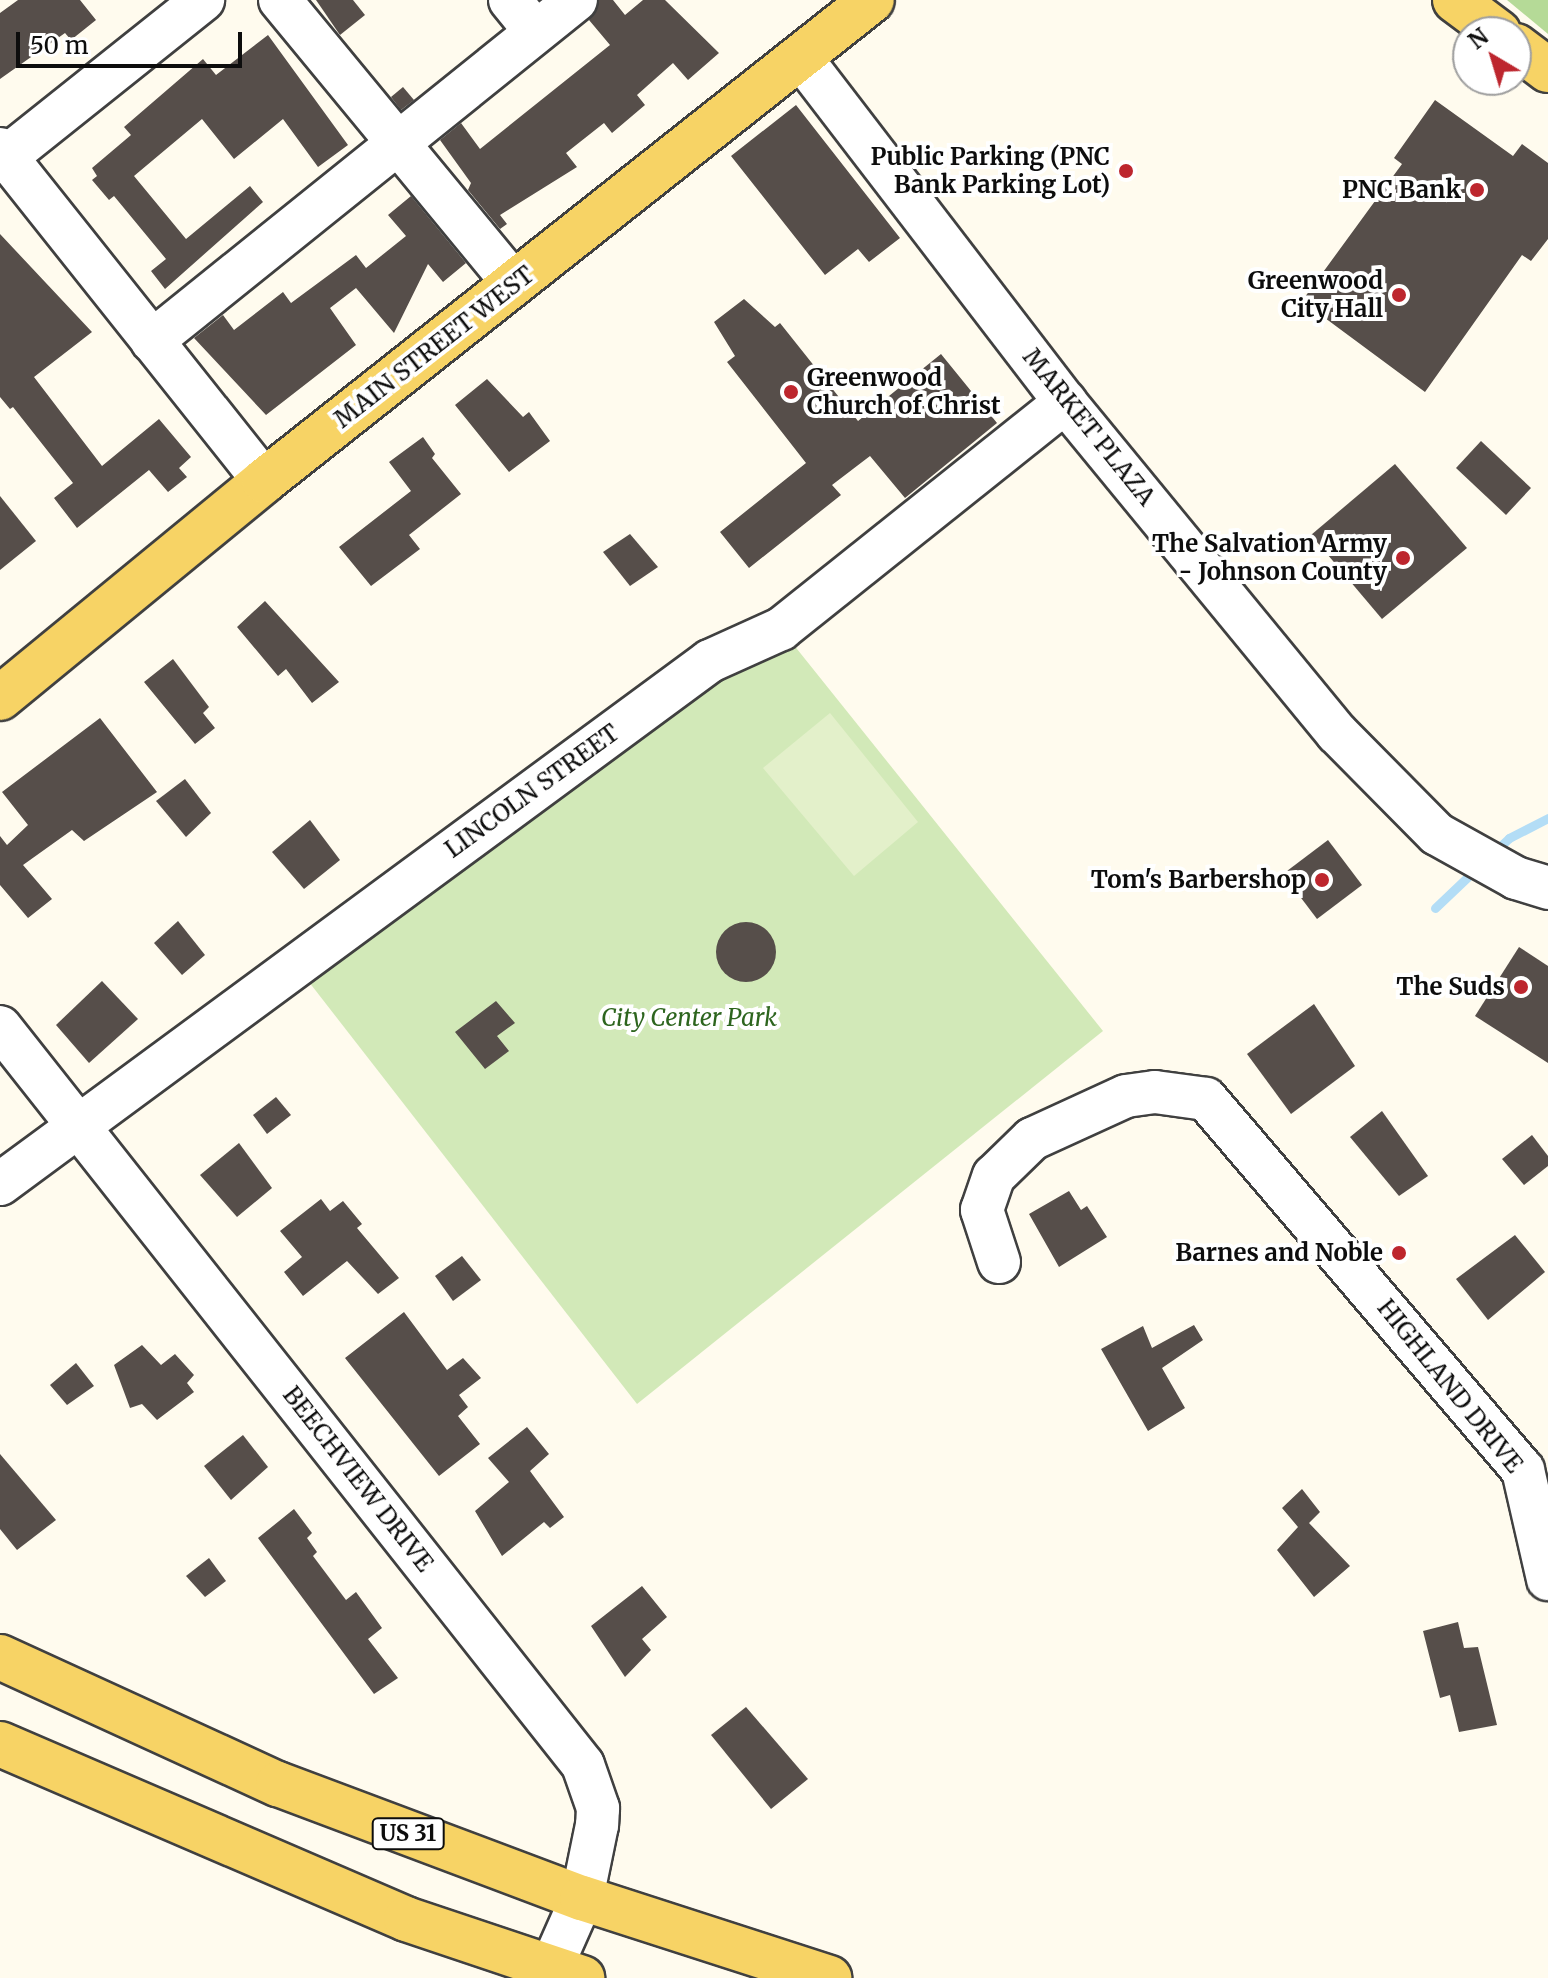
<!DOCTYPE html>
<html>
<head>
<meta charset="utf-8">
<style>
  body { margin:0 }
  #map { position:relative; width:1548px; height:1978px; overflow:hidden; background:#fffbee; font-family:Merriweather,serif }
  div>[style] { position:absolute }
  .green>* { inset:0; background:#d2e9b8 }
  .forest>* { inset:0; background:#b5da97 }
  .pitch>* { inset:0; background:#e3f0ca }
  .stream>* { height:9px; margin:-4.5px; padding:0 4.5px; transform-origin:4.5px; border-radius:4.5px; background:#b3ddf6 }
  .building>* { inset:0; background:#564e4a }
  .round { border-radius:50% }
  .roads { filter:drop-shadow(2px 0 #404040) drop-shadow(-2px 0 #404040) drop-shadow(0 2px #404040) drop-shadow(0 -2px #404040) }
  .minor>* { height:42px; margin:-21px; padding:0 21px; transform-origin:21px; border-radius:21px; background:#fff }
  .major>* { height:44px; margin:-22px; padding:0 22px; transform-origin:22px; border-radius:22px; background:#f7d365 }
  .dots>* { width:22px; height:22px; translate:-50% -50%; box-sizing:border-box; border:4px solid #fff; border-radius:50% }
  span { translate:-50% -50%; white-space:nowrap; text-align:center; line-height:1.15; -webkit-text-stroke:8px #fff; paint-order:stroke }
  .shield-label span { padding:2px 6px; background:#fff; border:2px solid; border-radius:6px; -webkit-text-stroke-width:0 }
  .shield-label { font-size:22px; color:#0d0d0d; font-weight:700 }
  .poi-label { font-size:24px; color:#0d0d0d; font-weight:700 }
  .right { translate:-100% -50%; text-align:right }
  .left { translate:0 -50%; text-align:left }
  .street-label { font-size:24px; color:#0d0d0d }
  .park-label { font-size:24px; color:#2d651e; font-style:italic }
  .north { position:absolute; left:1452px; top:16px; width:80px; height:80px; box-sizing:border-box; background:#fff; border:2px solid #9e9e9e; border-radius:50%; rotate:322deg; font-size:22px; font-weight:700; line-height:32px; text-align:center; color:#0d0d0d }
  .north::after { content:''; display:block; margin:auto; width:28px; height:36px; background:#bd262e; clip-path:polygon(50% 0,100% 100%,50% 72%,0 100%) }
  .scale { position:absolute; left:16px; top:32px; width:226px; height:36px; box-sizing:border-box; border:4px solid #0d0d0d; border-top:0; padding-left:10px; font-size:24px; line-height:28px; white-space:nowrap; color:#0d0d0d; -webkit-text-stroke:6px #fff; paint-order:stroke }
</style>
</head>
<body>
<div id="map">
  <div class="green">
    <i style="clip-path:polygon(781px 629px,1103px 1031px,637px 1404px,295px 964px)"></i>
  </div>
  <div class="forest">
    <i style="clip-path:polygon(1507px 0,1548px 0,1548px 34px)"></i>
  </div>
  <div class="pitch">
    <i style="clip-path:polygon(830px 713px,918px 822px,854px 876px,763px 768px)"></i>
  </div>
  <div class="stream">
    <i style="left:1493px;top:853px;width:22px;rotate:-43deg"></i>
    <i style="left:1509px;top:838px;width:44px;rotate:-27.1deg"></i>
    <i style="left:1435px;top:908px;width:57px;rotate:-43.6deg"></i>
  </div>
  <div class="building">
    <i style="clip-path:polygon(18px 0,80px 0,96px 20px,71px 40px,65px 33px,0 79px,0 13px)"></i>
    <i style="clip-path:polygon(316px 0,353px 0,365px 15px,340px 35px)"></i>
    <i style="clip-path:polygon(599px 0,613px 0,625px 15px,643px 0,665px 0,719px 53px,688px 80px,673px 63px,637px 95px,645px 105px,612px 133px,604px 123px,566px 153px,577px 167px,500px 215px,507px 224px,500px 229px,468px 190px,471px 183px,440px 140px,461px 123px,480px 149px,610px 45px,589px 20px)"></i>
    <i style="clip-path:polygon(268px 35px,348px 145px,318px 167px,283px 119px,234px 159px,202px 119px,134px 176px,186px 239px,250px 186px,263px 202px,165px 289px,151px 271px,166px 259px,114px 196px,109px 200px,92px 180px,97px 176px,92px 168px,131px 135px,124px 127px,203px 59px,216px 75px)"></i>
    <i style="clip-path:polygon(403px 87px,414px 100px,401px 110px,391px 97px)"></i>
    <i style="clip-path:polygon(1435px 100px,1513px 156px,1522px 144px,1548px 163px,1548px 239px,1531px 261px,1522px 255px,1425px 392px,1302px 301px,1402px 164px,1394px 158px)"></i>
    <i style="clip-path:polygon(796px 105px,900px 238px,869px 262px,858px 249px,825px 275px,731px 156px)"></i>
    <i style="clip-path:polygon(411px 196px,466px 263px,443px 282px,428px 264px,394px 333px,356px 288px,330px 308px,356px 345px,266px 415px,194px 338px,223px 315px,234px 330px,283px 292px,291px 303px,356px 255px,366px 268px,406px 236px,388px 215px)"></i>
    <i style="clip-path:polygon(0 234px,92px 332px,34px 377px,102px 466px,159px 419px,191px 457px,179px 468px,187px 477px,168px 492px,149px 470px,77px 528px,54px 498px,73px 483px,13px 407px,10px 409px,0 397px)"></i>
    <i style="clip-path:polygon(744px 299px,775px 327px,780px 323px,858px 421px,941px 354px,997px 423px,905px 498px,870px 456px,832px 485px,841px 495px,749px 568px,720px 532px,806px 463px,727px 362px,735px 356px,714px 322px)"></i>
    <i style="clip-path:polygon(487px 379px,523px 417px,529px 412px,550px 441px,509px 472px,455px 405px)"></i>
    <i style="clip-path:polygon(423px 437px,435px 454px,432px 458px,461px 494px,409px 535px,420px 549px,371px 586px,339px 547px,411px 491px,389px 462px)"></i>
    <i style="clip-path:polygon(1481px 441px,1531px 488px,1506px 515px,1456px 468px)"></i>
    <i style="clip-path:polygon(1395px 464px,1467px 548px,1382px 619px,1311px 535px)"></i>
    <i style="clip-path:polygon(0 496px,36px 541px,0 570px)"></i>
    <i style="clip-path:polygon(630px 534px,658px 567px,630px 586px,603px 552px)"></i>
    <i style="clip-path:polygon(265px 601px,339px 682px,312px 703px,286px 669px,278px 676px,237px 627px)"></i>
    <i style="clip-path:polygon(173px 659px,209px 707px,203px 713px,215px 728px,195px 744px,144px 682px)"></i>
    <i style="clip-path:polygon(100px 718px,157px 792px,84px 841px,72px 830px,23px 865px,52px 899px,28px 918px,0 885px,0 836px,7px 845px,28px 825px,2px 792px)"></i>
    <i style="clip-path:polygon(185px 779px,211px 813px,186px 837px,156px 801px)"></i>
    <i style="clip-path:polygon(310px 820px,340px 860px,304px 889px,272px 852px)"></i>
    <i style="clip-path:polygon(1328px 840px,1362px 885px,1317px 919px,1283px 874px)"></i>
    <i style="clip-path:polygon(178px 921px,205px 955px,182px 975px,154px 943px)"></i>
    <i class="round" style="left:716px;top:922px;width:60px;height:60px"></i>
    <i style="clip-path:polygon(1519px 947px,1548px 966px,1548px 1063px,1475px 1016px)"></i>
    <i style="clip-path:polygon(102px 981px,138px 1019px,89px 1063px,56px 1025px)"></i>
    <i style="clip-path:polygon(496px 1001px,515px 1023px,497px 1036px,509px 1051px,485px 1069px,455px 1032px)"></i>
    <i style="clip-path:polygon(1314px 1004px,1355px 1066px,1291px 1114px,1247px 1054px)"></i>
    <i style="clip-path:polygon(276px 1097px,291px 1115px,267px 1134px,253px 1115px)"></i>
    <i style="clip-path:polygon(1382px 1111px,1428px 1176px,1399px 1196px,1350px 1137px)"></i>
    <i style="clip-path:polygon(1532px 1135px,1548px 1156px,1548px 1166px,1524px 1185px,1502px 1159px)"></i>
    <i style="clip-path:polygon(239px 1143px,272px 1188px,237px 1217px,200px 1175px)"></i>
    <i style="clip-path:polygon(1069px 1191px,1081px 1210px,1087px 1206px,1107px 1237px,1059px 1267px,1029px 1214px)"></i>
    <i style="clip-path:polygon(321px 1199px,330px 1211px,343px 1201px,362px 1224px,357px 1228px,399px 1278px,378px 1294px,347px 1261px,303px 1296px,284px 1272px,302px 1257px,280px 1231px)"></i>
    <i style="clip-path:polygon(1515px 1235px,1545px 1272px,1488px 1320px,1456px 1279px)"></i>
    <i style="clip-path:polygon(462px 1256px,481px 1280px,453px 1301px,435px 1276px)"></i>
    <i style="clip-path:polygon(404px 1312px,447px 1370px,463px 1358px,481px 1378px,459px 1395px,468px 1407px,458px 1416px,480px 1444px,439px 1476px,345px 1358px)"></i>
    <i style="clip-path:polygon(1194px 1325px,1203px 1340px,1162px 1368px,1185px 1408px,1148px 1431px,1101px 1349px,1143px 1326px,1152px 1348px)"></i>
    <i style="clip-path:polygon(142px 1345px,161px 1365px,175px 1354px,194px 1375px,187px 1383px,194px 1392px,157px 1420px,142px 1404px,130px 1408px,114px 1365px)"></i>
    <i style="clip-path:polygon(76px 1363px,94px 1386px,67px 1405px,50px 1385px)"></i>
    <i style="clip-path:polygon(527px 1427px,549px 1454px,530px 1471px,564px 1517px,550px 1528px,544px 1522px,502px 1556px,475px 1511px,509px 1482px,488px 1458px)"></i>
    <i style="clip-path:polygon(243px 1435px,268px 1467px,231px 1500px,204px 1466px)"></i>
    <i style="clip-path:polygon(0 1454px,56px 1520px,17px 1550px,0 1529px)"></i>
    <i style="clip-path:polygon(1302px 1489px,1320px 1512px,1309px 1523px,1350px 1566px,1314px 1597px,1277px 1550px,1298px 1527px,1282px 1508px)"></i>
    <i style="clip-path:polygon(294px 1509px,312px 1533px,307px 1538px,317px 1552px,313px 1556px,346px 1600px,356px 1592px,382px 1628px,368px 1639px,398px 1678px,374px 1694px,258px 1538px)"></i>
    <i style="clip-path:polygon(209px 1558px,226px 1581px,205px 1597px,186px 1576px)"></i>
    <i style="clip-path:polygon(642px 1586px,667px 1617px,642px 1639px,651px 1650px,625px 1677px,591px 1626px)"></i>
    <i style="clip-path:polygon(1458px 1622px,1464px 1648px,1478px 1647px,1497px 1725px,1459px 1732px,1450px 1695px,1440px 1698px,1423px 1631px)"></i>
    <i style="clip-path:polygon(746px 1707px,808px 1779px,771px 1809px,711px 1735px)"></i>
  </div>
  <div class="roads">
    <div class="minor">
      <i style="left:280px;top:0;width:368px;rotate:50.5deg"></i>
      <i style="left:510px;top:0;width:40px;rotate:51deg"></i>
      <i style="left:801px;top:58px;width:434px;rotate:52.5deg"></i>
      <i style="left:1065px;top:402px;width:428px;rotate:50.6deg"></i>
      <i style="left:1337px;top:733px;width:142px;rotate:45.3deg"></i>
      <i style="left:1437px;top:834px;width:90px;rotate:29.1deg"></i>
      <i style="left:1516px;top:878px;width:34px;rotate:17deg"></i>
      <i style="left:0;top:149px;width:424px;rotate:51.5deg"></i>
      <i style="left:0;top:162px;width:260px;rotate:-38.6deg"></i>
      <i style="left:152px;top:341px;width:544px;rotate:-38.81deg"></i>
      <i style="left:0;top:1027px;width:940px;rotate:51.69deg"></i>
      <i style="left:583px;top:1765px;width:46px;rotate:70.8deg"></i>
      <i style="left:598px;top:1808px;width:17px;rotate:93deg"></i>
      <i style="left:597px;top:1825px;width:75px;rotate:101.6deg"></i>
      <i style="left:582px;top:1898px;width:77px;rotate:113.9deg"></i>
      <i style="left:0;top:1184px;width:882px;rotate:-36.38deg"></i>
      <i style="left:710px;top:661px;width:78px;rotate:-24.3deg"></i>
      <i style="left:781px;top:629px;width:364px;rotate:-38.6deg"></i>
      <i style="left:999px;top:1262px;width:55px;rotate:-108.1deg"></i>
      <i style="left:982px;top:1210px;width:36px;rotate:-71deg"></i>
      <i style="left:994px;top:1176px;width:53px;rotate:-44.2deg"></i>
      <i style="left:1032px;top:1139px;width:103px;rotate:-24.6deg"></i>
      <i style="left:1126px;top:1096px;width:29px;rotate:-8deg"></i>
      <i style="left:1155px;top:1092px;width:51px;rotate:7.8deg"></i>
      <i style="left:1206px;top:1099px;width:488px;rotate:49.5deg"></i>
      <i style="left:1523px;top:1470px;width:112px;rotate:77.1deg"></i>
    </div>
    <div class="major">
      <i style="left:1455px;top:0;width:54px;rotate:36.7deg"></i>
      <i style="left:1516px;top:46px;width:40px;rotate:37deg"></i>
      <i style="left:0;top:698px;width:342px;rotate:-39.4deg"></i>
      <i style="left:264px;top:481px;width:775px;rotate:-38.35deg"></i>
      <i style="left:0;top:1657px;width:306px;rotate:24.6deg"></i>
      <i style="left:278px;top:1784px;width:325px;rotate:20.6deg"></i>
      <i style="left:582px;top:1898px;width:260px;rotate:17.9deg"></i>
      <i style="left:0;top:1744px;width:442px;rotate:23.3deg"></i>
      <i style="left:406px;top:1919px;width:186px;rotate:18.5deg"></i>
    </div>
  </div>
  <div class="dots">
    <i style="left:1126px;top:171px;background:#bd262e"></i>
    <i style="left:1477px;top:190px;background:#bd262e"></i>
    <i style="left:1399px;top:295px;background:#bd262e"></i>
    <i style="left:791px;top:392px;background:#bd262e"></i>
    <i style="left:1403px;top:558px;background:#bd262e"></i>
    <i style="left:1322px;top:880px;background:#bd262e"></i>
    <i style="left:1521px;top:987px;background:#bd262e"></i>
    <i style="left:1399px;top:1253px;background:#bd262e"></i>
  </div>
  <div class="shield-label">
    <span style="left:408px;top:1834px">US 31</span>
  </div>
  <div class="poi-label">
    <span class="right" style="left:1110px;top:171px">Public Parking (PNC<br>Bank Parking Lot)</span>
    <span class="right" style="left:1461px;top:190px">PNC Bank</span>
    <span class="right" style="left:1383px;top:295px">Greenwood<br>City Hall</span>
    <span class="left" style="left:807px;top:392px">Greenwood<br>Church of Christ</span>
    <span class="right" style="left:1387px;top:558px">The Salvation Army<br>- Johnson County</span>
    <span class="right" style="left:1306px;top:880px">Tom's Barbershop</span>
    <span class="right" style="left:1505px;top:987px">The Suds</span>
    <span class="right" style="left:1383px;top:1253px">Barnes and Noble</span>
  </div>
  <div class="street-label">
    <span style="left:434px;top:347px;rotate:-38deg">MAIN STREET WEST</span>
    <span style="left:1089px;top:427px;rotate:51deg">MARKET PLAZA</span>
    <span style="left:532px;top:791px;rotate:-36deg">LINCOLN STREET</span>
    <span style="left:1450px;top:1386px;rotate:51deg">HIGHLAND DRIVE</span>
    <span style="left:358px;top:1479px;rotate:52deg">BEECHVIEW DRIVE</span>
  </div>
  <div class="park-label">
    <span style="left:689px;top:1018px">City Center Park</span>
  </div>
  <div class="north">N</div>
  <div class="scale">50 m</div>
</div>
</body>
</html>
